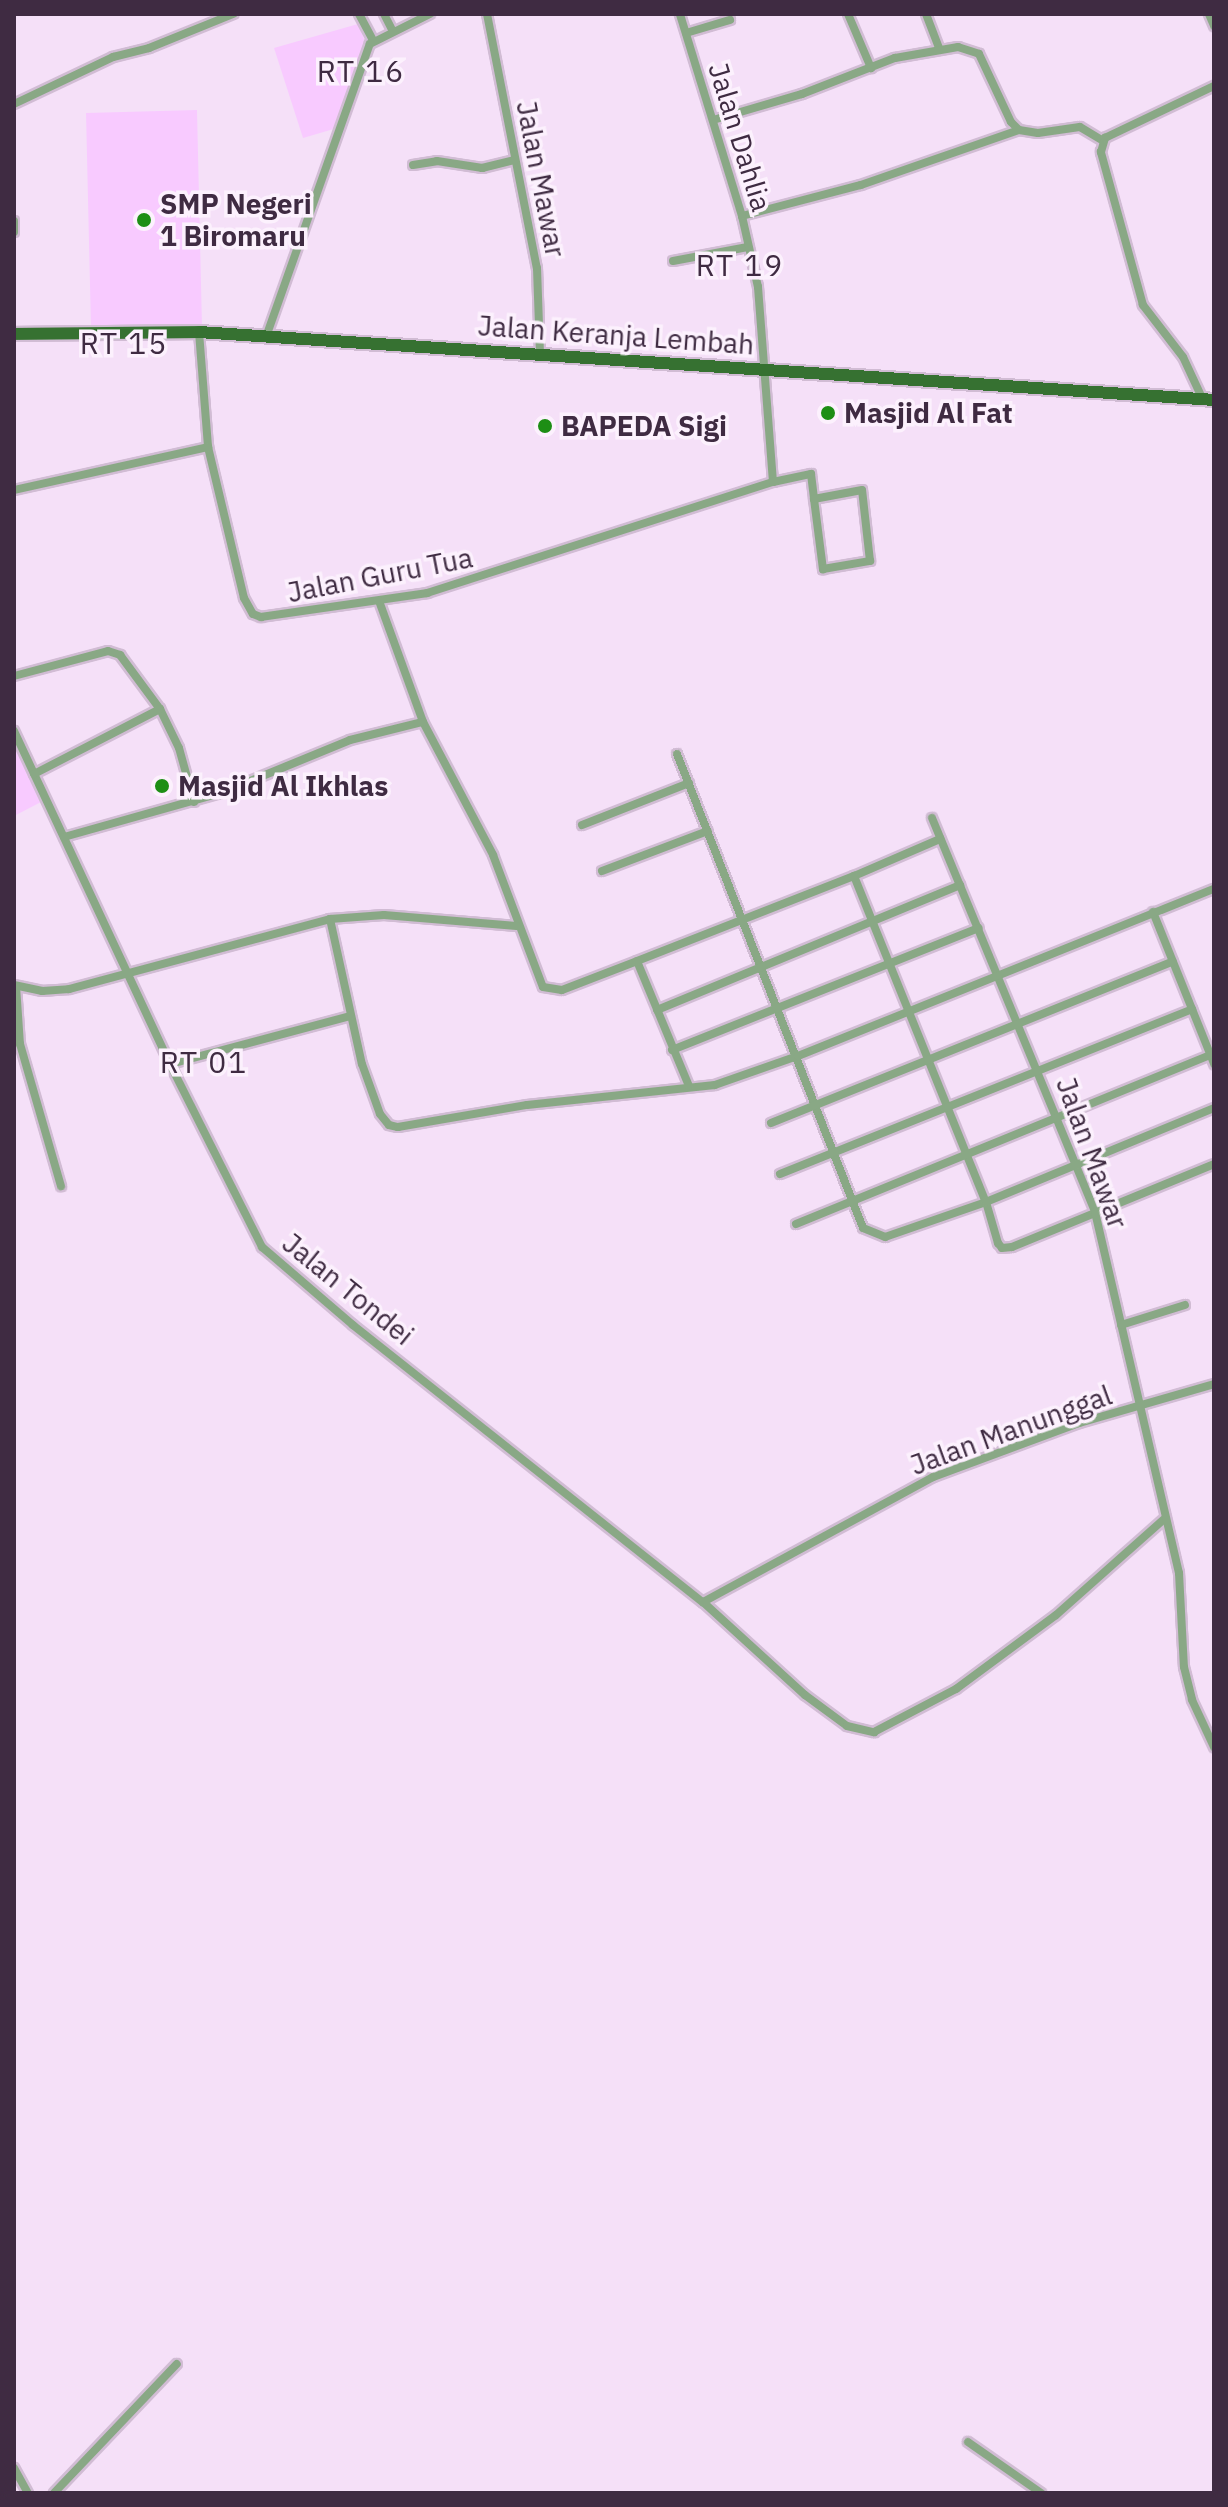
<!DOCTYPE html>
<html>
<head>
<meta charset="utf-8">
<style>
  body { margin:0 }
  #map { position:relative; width:1228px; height:2507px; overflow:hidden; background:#f5e0f8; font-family:"IBM Plex Sans",sans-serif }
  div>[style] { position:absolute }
  .built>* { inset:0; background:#f8caff }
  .roads { filter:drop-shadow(2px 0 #d1bcd4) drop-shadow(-2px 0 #d1bcd4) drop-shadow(0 2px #d1bcd4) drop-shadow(0 -2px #d1bcd4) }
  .minor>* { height:8px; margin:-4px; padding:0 4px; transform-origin:4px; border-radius:4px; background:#89a885 }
  .primary>* { height:12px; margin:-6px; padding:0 6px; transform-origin:6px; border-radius:6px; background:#367131 }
  .dots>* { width:22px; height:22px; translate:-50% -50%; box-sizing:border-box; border:4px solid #fcf1fd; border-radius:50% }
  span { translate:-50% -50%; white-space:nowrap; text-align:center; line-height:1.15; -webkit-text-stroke:7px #fcf1fd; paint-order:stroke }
  .street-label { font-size:28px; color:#3f2b42 }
  .poi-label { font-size:28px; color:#3f2b42; font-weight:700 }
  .left { translate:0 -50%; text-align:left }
  .neighbourhood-label { font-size:30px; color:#3f2b42; letter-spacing:2px }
  .frame { position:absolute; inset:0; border:16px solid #3f2b42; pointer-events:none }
</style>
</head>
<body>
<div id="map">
  <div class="built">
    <i style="clip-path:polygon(358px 24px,367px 46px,337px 128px,303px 138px,274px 48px)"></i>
    <i style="clip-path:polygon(197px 110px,202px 326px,91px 329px,86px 113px)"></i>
    <i style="clip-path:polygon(14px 742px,43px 801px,14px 816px)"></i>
  </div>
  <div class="roads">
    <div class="minor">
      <i style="left:359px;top:14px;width:30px;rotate:62deg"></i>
      <i style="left:384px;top:14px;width:18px;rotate:63deg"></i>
      <i style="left:487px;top:14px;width:259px;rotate:78.9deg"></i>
      <i style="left:537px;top:268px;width:86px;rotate:88deg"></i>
      <i style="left:848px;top:14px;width:59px;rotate:66.9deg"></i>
      <i style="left:926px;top:14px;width:36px;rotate:69deg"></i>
      <i style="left:1209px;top:14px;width:13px;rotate:67deg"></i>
      <i style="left:686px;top:33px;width:46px;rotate:-16.5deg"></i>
      <i style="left:14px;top:104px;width:110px;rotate:-25.4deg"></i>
      <i style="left:113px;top:57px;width:37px;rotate:-14deg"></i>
      <i style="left:149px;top:48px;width:91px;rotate:-22deg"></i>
      <i style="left:713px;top:120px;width:93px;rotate:-16.3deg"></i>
      <i style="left:802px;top:94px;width:100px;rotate:-21.2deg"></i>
      <i style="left:895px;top:58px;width:64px;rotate:-9.9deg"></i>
      <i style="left:958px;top:47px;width:22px;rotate:18deg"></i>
      <i style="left:979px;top:54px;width:75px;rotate:64.8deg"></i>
      <i style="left:1011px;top:122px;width:11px;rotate:45deg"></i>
      <i style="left:1019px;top:130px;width:19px;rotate:9deg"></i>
      <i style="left:1038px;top:133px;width:42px;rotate:-8.1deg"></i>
      <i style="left:1080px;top:127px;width:27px;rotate:31deg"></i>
      <i style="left:413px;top:165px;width:24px;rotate:-9deg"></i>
      <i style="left:437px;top:161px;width:46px;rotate:8.8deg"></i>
      <i style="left:482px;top:168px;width:34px;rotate:-14deg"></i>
      <i style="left:742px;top:216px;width:123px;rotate:-14.6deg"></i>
      <i style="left:861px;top:185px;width:167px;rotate:-19.2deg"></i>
      <i style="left:14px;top:221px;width:11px;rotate:90deg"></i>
      <i style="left:673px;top:261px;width:76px;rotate:-10.6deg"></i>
      <i style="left:199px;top:332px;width:115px;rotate:85.5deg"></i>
      <i style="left:208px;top:447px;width:155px;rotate:76.6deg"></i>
      <i style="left:244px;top:598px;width:18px;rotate:61deg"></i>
      <i style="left:253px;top:614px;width:9px;rotate:21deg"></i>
      <i style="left:261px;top:617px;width:168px;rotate:-8.2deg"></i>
      <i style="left:427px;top:593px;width:363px;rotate:-17.8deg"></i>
      <i style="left:773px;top:482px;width:196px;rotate:-94.4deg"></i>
      <i style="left:758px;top:287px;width:73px;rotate:-102.7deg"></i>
      <i style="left:742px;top:216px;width:211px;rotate:-107.1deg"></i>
      <i style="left:266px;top:337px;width:311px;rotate:-70.5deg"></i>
      <i style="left:370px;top:44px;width:67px;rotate:-26.6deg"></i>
      <i style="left:1203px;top:400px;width:47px;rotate:-114.9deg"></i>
      <i style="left:1183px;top:357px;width:66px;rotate:-127.6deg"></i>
      <i style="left:1143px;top:305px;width:159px;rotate:-105.4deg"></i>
      <i style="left:1101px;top:152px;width:15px;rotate:-74deg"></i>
      <i style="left:1105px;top:138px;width:121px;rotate:-25.5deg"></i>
      <i style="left:773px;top:482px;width:39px;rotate:-12deg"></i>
      <i style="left:811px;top:474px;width:25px;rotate:83deg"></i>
      <i style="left:814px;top:499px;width:71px;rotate:82.7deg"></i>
      <i style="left:823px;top:569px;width:48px;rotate:-9.7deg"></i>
      <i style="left:870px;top:561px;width:71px;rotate:-96.4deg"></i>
      <i style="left:862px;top:490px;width:49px;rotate:169.4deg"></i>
      <i style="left:14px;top:490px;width:199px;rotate:-12.5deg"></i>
      <i style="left:379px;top:601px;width:129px;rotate:70deg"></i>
      <i style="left:423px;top:722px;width:150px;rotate:62.2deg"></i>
      <i style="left:493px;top:855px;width:141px;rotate:69.3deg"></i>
      <i style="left:543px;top:987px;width:19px;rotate:9deg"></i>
      <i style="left:562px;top:990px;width:80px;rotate:-21.1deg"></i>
      <i style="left:14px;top:676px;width:97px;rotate:-14.9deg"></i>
      <i style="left:108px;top:651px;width:13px;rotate:18deg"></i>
      <i style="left:120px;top:655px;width:67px;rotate:53.5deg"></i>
      <i style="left:160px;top:709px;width:43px;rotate:64deg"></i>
      <i style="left:179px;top:748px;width:56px;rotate:74.5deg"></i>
      <i style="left:14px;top:731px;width:368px;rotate:64.9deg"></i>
      <i style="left:170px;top:1064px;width:205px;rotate:63.3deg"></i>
      <i style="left:262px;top:1247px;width:120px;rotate:40.6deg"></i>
      <i style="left:353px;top:1325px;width:446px;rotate:38.4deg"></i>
      <i style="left:703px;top:1602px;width:138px;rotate:42.4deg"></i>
      <i style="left:805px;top:1695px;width:52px;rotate:36.4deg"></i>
      <i style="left:847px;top:1726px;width:28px;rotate:13deg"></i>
      <i style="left:874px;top:1732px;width:93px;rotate:-27.7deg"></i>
      <i style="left:956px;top:1689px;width:124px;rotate:-36.5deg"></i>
      <i style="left:1056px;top:1615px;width:144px;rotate:-41.6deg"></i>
      <i style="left:677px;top:754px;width:509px;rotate:68.57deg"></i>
      <i style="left:863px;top:1228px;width:24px;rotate:22deg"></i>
      <i style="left:885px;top:1237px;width:107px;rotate:-19.1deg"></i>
      <i style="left:986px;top:1202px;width:43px;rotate:73.7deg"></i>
      <i style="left:998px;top:1243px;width:6px;rotate:51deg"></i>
      <i style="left:1002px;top:1248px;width:10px;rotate:-6deg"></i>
      <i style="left:1012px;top:1247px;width:218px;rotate:-22.3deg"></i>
      <i style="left:34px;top:774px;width:142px;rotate:-27.3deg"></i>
      <i style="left:932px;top:818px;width:426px;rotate:67.5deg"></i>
      <i style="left:1095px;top:1212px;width:371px;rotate:76.9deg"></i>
      <i style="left:1179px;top:1573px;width:94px;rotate:87deg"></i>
      <i style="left:1184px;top:1667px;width:34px;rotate:76deg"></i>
      <i style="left:1192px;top:1700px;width:52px;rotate:64.9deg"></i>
      <i style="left:582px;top:825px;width:115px;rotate:-21.4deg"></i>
      <i style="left:64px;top:837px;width:163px;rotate:-15.7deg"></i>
      <i style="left:221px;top:793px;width:139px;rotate:-22.3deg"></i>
      <i style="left:350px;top:740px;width:75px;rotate:-13.9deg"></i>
      <i style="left:602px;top:871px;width:113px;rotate:-20.7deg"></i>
      <i style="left:854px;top:876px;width:94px;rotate:-23.3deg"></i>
      <i style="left:1153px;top:912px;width:164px;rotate:68.1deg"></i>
      <i style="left:330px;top:919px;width:54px;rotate:-4.2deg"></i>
      <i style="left:384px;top:915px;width:133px;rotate:4.7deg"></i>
      <i style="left:14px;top:985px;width:29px;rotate:12deg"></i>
      <i style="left:42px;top:991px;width:27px;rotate:-4deg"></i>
      <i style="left:69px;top:989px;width:270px;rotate:-15deg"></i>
      <i style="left:330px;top:919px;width:148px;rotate:77.6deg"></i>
      <i style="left:362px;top:1064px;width:53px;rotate:70.2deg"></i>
      <i style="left:380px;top:1114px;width:14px;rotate:51deg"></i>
      <i style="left:389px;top:1125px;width:9px;rotate:13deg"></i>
      <i style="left:398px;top:1127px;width:131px;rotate:-9.7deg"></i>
      <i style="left:527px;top:1105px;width:189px;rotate:-6.1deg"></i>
      <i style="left:715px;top:1085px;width:88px;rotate:-19.3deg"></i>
      <i style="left:798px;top:1056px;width:448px;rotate:-21.9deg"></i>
      <i style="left:16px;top:986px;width:58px;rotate:86.1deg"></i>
      <i style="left:20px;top:1044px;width:148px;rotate:73.9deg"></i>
      <i style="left:657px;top:1010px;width:328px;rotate:-22.4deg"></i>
      <i style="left:672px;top:1050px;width:330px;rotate:-21.7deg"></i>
      <i style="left:170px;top:1064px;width:186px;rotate:-14.9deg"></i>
      <i style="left:689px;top:1086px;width:135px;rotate:-112.6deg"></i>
      <i style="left:637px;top:961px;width:233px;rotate:-21.4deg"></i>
      <i style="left:854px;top:876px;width:352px;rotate:68deg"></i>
      <i style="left:986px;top:1202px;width:247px;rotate:-22.4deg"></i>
      <i style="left:771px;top:1123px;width:433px;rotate:-21.9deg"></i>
      <i style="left:780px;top:1174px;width:444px;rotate:-21.8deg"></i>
      <i style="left:796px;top:1224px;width:447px;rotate:-22.2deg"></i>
      <i style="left:1121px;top:1325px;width:67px;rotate:-17.4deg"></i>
      <i style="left:703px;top:1602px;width:262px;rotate:-28.5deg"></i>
      <i style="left:933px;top:1477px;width:156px;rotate:-20.3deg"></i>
      <i style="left:1079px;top:1423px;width:141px;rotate:-16.1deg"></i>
      <i style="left:968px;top:2442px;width:89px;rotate:34.9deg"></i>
      <i style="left:14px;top:2468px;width:29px;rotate:61deg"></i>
      <i style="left:54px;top:2493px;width:178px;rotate:-46.4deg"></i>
    </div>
    <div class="primary">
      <i style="left:14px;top:334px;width:185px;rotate:-0.6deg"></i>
      <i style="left:199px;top:332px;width:1017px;rotate:3.83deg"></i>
    </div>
  </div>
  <div class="dots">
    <i style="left:144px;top:220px;background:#1d8e15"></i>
    <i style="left:828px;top:413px;background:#1d8e15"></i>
    <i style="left:545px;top:426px;background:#1d8e15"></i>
    <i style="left:162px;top:786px;background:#1d8e15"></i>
  </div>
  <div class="street-label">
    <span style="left:740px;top:137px;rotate:73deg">Jalan Dahlia</span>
    <span style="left:541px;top:179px;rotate:79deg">Jalan Mawar</span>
    <span style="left:616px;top:335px;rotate:4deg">Jalan Keranja Lembah</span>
    <span style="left:380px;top:575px;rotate:-11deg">Jalan Guru Tua</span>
    <span style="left:1092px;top:1153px;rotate:70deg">Jalan Mawar</span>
    <span style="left:348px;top:1289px;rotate:39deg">Jalan Tondei</span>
    <span style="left:1011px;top:1430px;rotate:-20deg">Jalan Manunggal</span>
  </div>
  <div class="poi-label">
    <span class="left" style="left:160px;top:220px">SMP Negeri<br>1 Biromaru</span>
    <span class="left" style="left:844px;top:413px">Masjid Al Fat</span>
    <span class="left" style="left:561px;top:426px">BAPEDA Sigi</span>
    <span class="left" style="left:178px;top:786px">Masjid Al Ikhlas</span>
  </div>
  <div class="neighbourhood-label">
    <span style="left:361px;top:71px">RT 16</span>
    <span style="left:740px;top:265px">RT 19</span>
    <span style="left:124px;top:343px">RT 15</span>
    <span style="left:204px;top:1062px">RT 01</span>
  </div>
  <div class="frame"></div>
</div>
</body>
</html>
